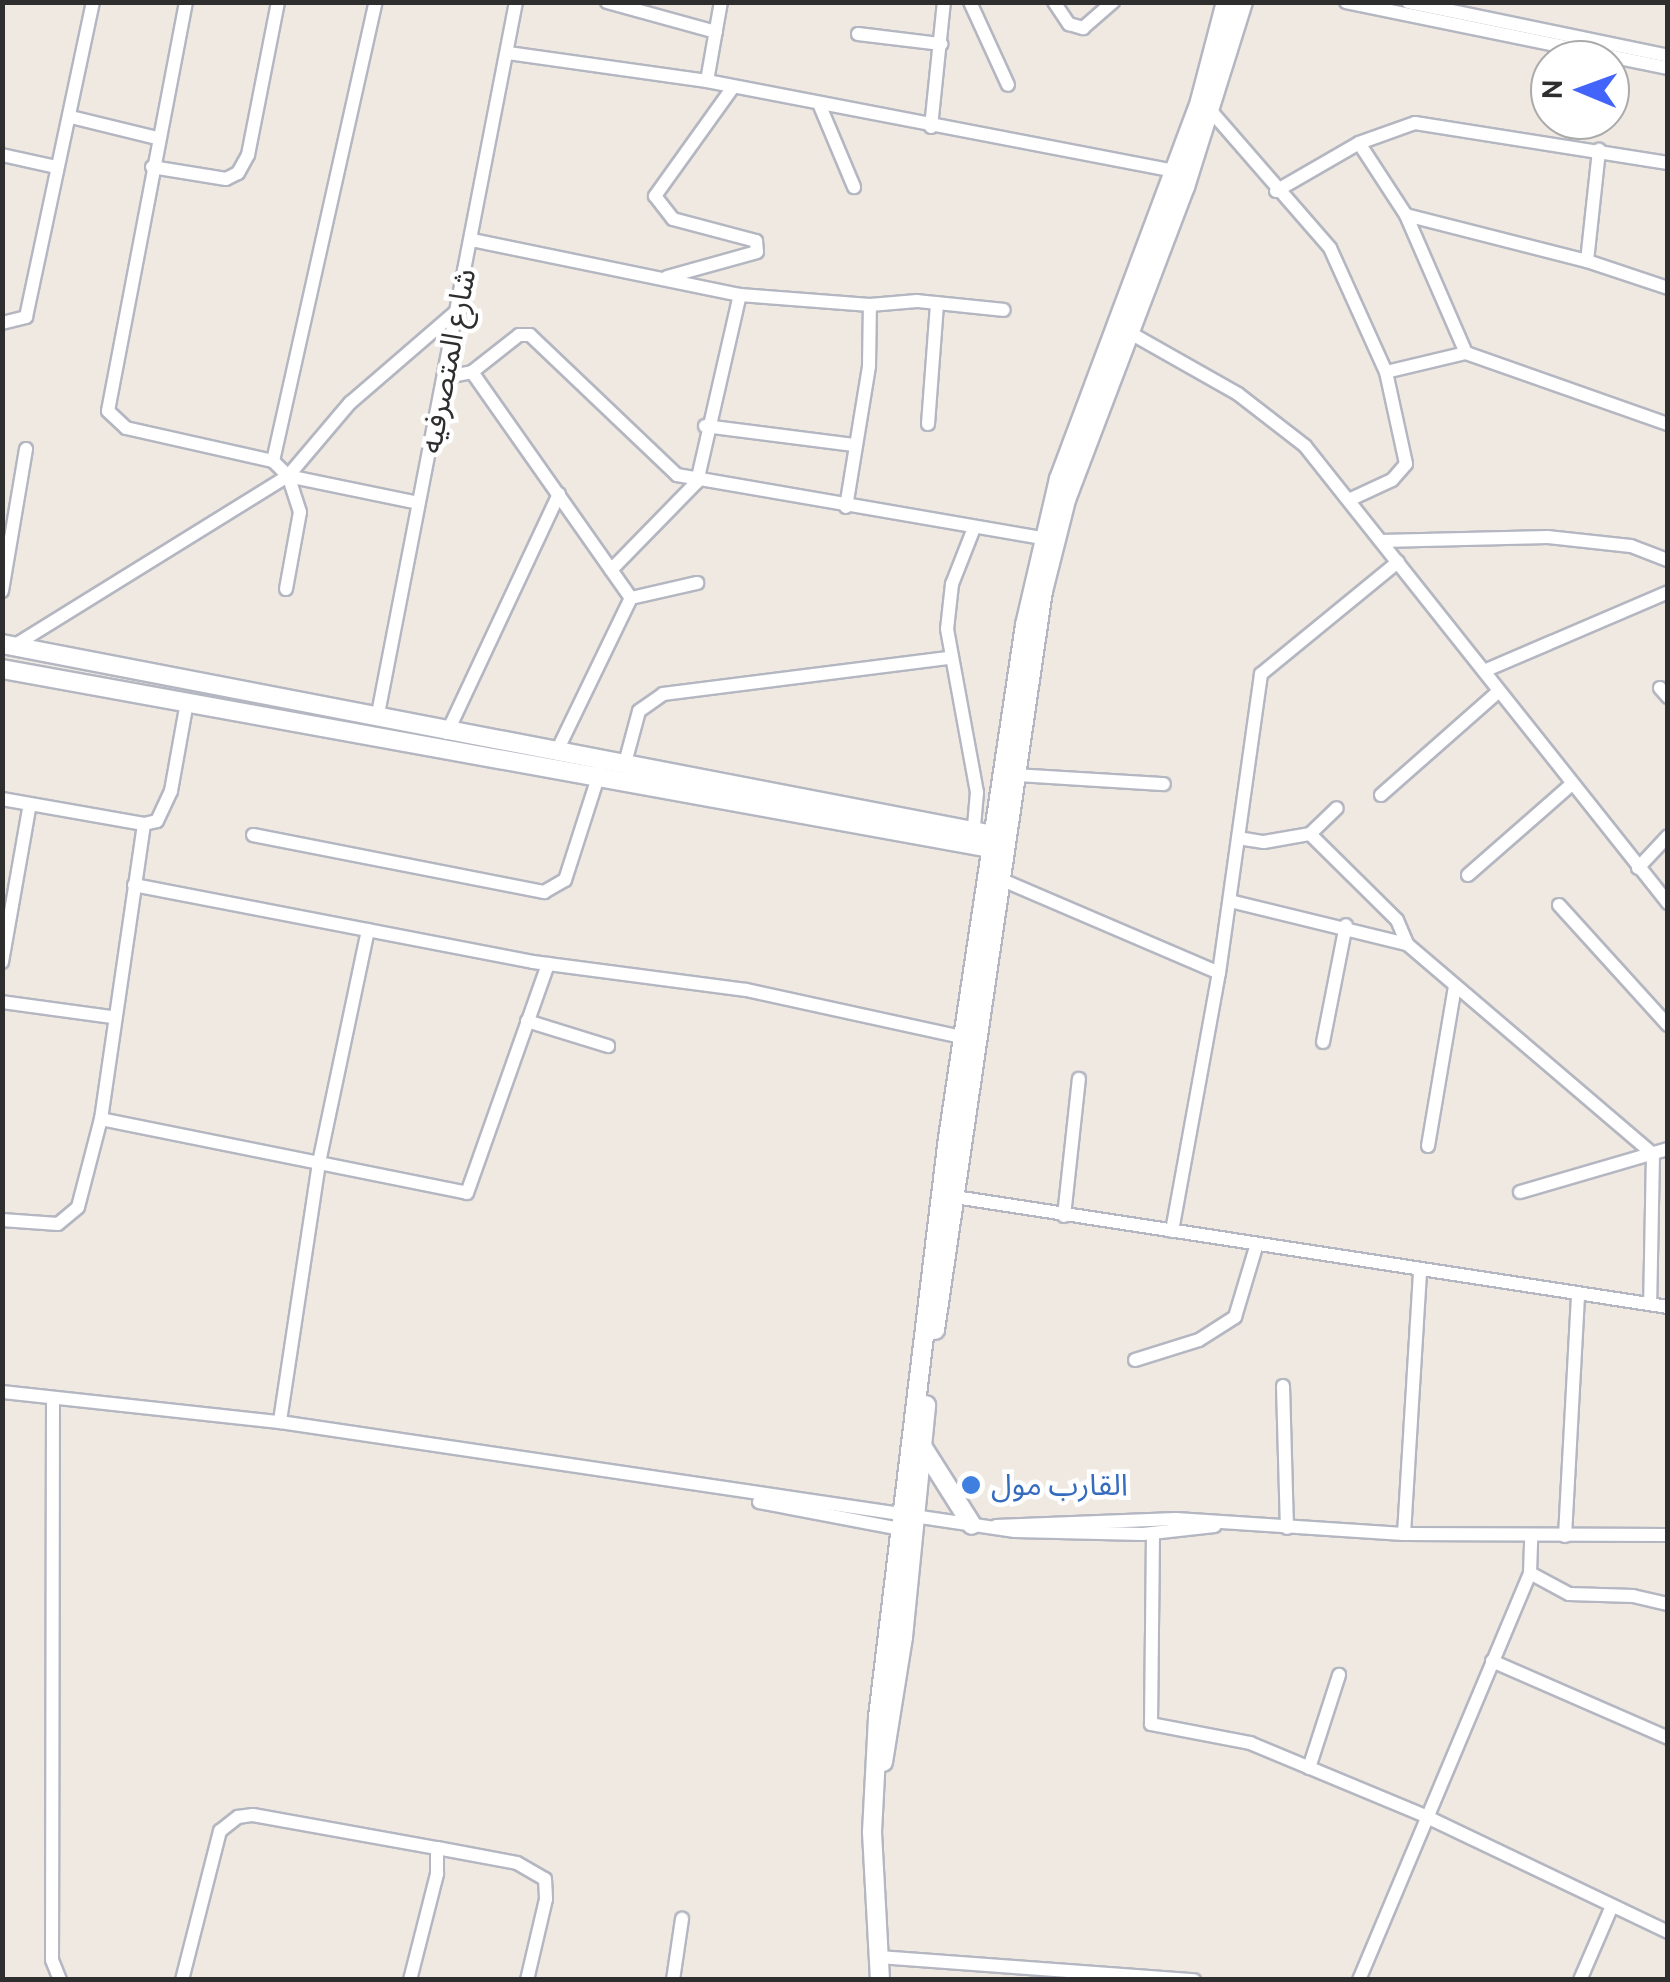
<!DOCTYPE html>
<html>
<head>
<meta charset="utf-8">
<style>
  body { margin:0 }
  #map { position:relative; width:1670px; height:1982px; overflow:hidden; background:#efe9e1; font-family:Cabin,"Noto Sans Arabic",sans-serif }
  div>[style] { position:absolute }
  .roads { filter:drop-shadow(2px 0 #b4b7c1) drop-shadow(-2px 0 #b4b7c1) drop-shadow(0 2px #b4b7c1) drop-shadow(0 -2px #b4b7c1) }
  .street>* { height:12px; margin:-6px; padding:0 6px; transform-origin:6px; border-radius:6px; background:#fff }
  .secondary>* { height:18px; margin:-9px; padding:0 9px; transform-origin:9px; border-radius:9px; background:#fff }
  .dots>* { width:28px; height:28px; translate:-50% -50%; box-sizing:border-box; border:5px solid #fff; border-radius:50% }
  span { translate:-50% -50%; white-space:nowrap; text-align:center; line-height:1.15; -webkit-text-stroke:9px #fff; paint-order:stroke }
  .street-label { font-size:30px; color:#2e2e2e }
  .shop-label { font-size:30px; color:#366cbe }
  .left { translate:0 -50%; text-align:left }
  .frame { position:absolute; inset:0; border:5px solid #2e2e2e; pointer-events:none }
  .north { position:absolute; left:1530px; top:40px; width:100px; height:100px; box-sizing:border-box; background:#fff; border:2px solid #ababab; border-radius:50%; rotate:271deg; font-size:28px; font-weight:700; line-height:40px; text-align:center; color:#2e2e2e }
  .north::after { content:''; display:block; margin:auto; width:35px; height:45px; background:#4264fb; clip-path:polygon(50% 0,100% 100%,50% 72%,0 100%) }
</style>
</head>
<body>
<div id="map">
  <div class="roads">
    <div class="street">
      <i style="left:186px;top:2px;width:416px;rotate:100.8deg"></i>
      <i style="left:108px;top:411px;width:25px;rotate:43deg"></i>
      <i style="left:126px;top:428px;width:151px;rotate:12.7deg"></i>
      <i style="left:273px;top:461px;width:21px;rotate:45deg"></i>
      <i style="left:288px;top:476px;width:133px;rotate:11.7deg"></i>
      <i style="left:607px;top:2px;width:113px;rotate:15.4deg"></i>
      <i style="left:970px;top:2px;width:91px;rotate:65.4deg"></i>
      <i style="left:1054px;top:2px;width:27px;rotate:56deg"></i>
      <i style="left:1069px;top:24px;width:15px;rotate:16deg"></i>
      <i style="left:1083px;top:28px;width:40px;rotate:-41deg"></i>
      <i style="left:1346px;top:2px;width:329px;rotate:11.6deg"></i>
      <i style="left:1408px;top:2px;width:266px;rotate:11.7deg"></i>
      <i style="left:858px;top:34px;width:84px;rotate:6.9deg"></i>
      <i style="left:508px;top:53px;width:201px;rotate:8deg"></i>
      <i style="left:707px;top:81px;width:477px;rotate:10.9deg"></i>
      <i style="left:707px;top:81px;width:80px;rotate:-80deg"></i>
      <i style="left:820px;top:106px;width:88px;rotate:67.2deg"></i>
      <i style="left:1211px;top:111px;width:181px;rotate:49deg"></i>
      <i style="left:1330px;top:248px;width:136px;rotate:65.7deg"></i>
      <i style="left:1386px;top:372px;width:94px;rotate:77.7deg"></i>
      <i style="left:1406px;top:464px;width:21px;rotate:131deg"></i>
      <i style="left:1392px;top:480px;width:47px;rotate:155.1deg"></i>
      <i style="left:71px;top:117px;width:89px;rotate:13.7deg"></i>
      <i style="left:931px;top:127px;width:126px;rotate:-84.1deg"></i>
      <i style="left:1359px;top:143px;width:86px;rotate:56.9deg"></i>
      <i style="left:1406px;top:215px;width:150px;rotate:66.5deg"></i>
      <i style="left:2px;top:155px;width:55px;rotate:12.5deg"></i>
      <i style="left:152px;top:167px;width:75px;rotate:9.2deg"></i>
      <i style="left:226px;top:179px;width:13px;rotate:-27deg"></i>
      <i style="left:238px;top:173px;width:21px;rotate:-61deg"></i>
      <i style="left:248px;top:155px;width:156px;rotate:-78.9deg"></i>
      <i style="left:1276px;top:191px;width:96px;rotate:-30deg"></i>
      <i style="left:1359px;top:143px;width:59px;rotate:-19.7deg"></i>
      <i style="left:1415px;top:123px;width:256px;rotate:9deg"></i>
      <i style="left:1406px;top:215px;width:187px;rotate:14.3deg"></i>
      <i style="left:1587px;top:261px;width:85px;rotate:18.4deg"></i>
      <i style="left:472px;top:240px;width:274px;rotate:11.6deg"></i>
      <i style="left:740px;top:295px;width:130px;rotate:4.4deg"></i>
      <i style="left:1587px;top:261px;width:112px;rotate:-83.8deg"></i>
      <i style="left:667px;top:277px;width:93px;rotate:-15.5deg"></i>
      <i style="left:757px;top:252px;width:11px;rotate:-95deg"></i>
      <i style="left:756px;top:241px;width:86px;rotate:-165.2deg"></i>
      <i style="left:673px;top:219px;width:29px;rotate:-128deg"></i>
      <i style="left:655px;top:196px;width:134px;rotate:-54.4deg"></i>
      <i style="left:2px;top:323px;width:25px;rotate:-14deg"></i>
      <i style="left:26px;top:317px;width:322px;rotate:-78deg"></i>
      <i style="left:1125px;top:330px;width:130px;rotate:29.5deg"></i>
      <i style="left:1238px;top:394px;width:85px;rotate:37.8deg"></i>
      <i style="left:1305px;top:446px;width:584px;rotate:51.54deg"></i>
      <i style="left:472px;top:372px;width:276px;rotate:54.9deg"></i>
      <i style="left:1386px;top:372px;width:82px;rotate:-13.4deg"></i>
      <i style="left:1466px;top:353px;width:214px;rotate:19.4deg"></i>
      <i style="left:447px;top:377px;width:25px;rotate:-11deg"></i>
      <i style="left:472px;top:372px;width:60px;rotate:-38.2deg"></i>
      <i style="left:519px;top:335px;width:11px"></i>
      <i style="left:530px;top:335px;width:203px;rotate:43.6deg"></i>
      <i style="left:677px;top:475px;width:368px;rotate:9.8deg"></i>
      <i style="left:928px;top:424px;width:121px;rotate:-85.7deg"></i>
      <i style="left:705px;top:426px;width:150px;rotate:7.3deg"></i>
      <i style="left:273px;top:461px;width:470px;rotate:-77.4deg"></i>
      <i style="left:846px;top:507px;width:143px;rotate:-80.7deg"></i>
      <i style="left:869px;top:366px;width:61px;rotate:-89.1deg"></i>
      <i style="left:870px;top:305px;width:47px;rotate:-4.9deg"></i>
      <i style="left:917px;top:301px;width:87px;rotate:5.9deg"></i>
      <i style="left:974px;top:528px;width:60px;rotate:111.4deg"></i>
      <i style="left:952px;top:584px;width:45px;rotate:96.3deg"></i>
      <i style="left:947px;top:629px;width:166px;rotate:79.6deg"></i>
      <i style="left:977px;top:792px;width:38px;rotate:95deg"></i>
      <i style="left:1381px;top:541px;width:167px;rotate:-1.4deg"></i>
      <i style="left:1548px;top:537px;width:83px;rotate:6.2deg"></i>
      <i style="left:1631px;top:546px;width:40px;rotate:21deg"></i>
      <i style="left:611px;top:570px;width:123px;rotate:-45.7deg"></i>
      <i style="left:697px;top:482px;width:192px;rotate:-77.1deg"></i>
      <i style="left:286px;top:589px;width:78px;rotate:-79.7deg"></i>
      <i style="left:300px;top:512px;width:38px;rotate:-108deg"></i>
      <i style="left:2px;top:591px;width:144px;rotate:-80.4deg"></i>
      <i style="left:12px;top:647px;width:325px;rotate:-31.8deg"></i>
      <i style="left:288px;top:476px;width:96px;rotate:-49.7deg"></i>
      <i style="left:350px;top:403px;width:145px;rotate:-40.8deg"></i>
      <i style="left:1484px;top:671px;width:200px;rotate:-23.2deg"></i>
      <i style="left:1660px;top:688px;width:12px;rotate:48deg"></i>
      <i style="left:377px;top:719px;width:730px;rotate:-79.03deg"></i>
      <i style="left:447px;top:733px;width:264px;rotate:-64.9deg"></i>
      <i style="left:556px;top:753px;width:172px;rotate:-64.2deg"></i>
      <i style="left:631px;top:598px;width:68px;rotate:-12.8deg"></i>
      <i style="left:625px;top:763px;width:54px;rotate:-74.9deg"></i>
      <i style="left:639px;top:711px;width:29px;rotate:-35deg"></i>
      <i style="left:663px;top:694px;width:287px;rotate:-7.2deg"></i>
      <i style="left:1016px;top:775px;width:148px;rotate:3.5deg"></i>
      <i style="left:1381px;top:795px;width:157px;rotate:-41.4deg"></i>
      <i style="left:2px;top:799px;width:144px;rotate:10deg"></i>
      <i style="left:144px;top:824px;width:13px;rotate:-13deg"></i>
      <i style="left:157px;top:821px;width:33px;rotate:-65deg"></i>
      <i style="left:171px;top:791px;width:90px;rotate:-79.8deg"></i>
      <i style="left:1310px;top:834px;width:122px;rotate:44.7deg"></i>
      <i style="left:1397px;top:920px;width:26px;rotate:67deg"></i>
      <i style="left:253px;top:835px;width:297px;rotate:11.1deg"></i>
      <i style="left:544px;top:892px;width:24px;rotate:-30deg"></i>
      <i style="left:565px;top:880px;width:114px;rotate:-72.2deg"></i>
      <i style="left:1238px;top:838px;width:26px;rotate:9deg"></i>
      <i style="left:1264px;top:842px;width:47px;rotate:-9.9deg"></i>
      <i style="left:1310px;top:834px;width:37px;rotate:-44deg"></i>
      <i style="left:1638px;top:868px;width:44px;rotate:-46.8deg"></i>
      <i style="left:1468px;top:875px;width:138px;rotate:-41.2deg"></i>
      <i style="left:1000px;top:879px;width:238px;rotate:23.2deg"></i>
      <i style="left:134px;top:885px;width:406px;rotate:10.9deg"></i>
      <i style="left:533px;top:962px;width:215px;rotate:7.5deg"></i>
      <i style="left:746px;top:990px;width:221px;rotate:12.3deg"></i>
      <i style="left:1230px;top:901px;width:182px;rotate:13.7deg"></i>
      <i style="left:1407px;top:944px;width:323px;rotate:40.5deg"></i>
      <i style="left:1653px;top:1154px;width:150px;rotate:91.1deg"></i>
      <i style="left:1559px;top:905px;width:162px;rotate:47.8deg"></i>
      <i style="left:368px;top:930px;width:238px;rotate:101.9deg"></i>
      <i style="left:319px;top:1163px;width:262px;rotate:98.6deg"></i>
      <i style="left:280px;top:1422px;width:743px;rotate:8.44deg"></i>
      <i style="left:1015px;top:1531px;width:128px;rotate:1.3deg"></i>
      <i style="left:1143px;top:1534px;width:72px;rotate:-6.3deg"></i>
      <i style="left:2px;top:962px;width:160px;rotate:-80deg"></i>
      <i style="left:2px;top:1002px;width:111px;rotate:7.8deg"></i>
      <i style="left:527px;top:1021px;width:85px;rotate:17.2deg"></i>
      <i style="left:1323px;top:1042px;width:119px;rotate:-78.9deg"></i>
      <i style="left:101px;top:1119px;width:373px;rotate:11.4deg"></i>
      <i style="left:467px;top:1193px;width:243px;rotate:-70.5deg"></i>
      <i style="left:1428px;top:1146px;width:162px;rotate:-80.4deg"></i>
      <i style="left:1520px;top:1192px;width:154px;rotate:-16.2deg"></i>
      <i style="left:955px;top:1197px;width:721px;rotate:8.77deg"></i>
      <i style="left:1064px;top:1216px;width:138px;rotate:-83.8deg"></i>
      <i style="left:2px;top:1220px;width:56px;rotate:4.1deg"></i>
      <i style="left:58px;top:1224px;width:26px;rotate:-40deg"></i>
      <i style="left:78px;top:1207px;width:91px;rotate:-75.4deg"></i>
      <i style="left:101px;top:1119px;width:298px;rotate:-81.7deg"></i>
      <i style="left:1172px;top:1231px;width:262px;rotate:-79.7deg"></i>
      <i style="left:1219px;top:973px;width:302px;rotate:-82deg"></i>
      <i style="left:1261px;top:674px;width:177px;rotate:-39.3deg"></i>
      <i style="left:1135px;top:1360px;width:67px;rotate:-17.4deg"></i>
      <i style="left:1199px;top:1340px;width:43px;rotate:-32.6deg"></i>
      <i style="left:1235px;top:1317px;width:73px;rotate:-73.3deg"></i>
      <i style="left:1283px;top:1386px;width:142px;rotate:88.4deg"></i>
      <i style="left:2px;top:1392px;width:280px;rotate:6.2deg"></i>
      <i style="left:53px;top:1400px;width:560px;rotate:90.1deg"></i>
      <i style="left:52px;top:1960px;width:22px;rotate:68deg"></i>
      <i style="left:759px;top:1502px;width:150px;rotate:10.8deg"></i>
      <i style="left:996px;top:1526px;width:180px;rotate:-2.2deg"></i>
      <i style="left:1176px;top:1519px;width:228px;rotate:3.8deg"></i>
      <i style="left:1404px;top:1534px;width:264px;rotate:0.2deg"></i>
      <i style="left:1153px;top:1534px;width:190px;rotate:90.6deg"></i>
      <i style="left:1151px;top:1724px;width:101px;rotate:10.9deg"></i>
      <i style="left:1250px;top:1743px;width:190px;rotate:22.6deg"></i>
      <i style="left:1425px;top:1816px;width:269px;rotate:25.5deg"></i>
      <i style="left:1404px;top:1534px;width:262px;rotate:-86.5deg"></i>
      <i style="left:1565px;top:1536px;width:242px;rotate:-86.9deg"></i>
      <i style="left:1530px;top:1573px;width:44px;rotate:28.3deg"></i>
      <i style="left:1569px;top:1594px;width:64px;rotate:1.8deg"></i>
      <i style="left:1633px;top:1596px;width:36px;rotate:13deg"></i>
      <i style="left:1492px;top:1661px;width:192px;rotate:23.6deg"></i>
      <i style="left:1309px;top:1768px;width:98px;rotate:-72.1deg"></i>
      <i style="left:437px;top:1848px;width:81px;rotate:10.6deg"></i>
      <i style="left:517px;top:1863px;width:32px;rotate:30deg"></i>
      <i style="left:545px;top:1879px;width:20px;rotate:87deg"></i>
      <i style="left:546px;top:1899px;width:83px;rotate:103.2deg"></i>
      <i style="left:878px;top:1957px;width:317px;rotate:4.2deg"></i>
      <i style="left:182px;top:1980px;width:154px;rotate:-75.7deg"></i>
      <i style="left:220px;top:1831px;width:23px;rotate:-38deg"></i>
      <i style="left:238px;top:1817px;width:15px;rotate:-8deg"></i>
      <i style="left:253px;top:1815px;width:187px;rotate:10.2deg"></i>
      <i style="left:437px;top:1848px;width:26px;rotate:90deg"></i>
      <i style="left:437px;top:1874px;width:109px;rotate:104.3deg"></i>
      <i style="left:673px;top:1980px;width:62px;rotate:-81.6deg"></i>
      <i style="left:1359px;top:1980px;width:441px;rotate:-67.2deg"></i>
      <i style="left:1530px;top:1573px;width:37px;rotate:-88deg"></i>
      <i style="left:1580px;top:1980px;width:81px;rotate:-66.6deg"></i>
    </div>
    <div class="secondary">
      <i style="left:2px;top:644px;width:1019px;rotate:10.91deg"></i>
      <i style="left:2px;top:669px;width:1015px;rotate:10.27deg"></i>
      <i style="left:935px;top:1330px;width:747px;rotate:-81.69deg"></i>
      <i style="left:1043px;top:591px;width:94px;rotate:-75.8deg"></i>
      <i style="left:1066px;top:500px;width:335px;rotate:-69.2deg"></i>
      <i style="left:1185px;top:187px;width:194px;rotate:-72.6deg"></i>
      <i style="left:922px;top:1446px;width:93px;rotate:57.7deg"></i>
      <i style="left:883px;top:1762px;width:127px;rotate:-80.9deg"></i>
      <i style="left:903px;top:1637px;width:233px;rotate:-84.3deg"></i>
      <i style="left:880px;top:1980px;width:148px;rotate:-93.1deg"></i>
      <i style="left:872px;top:1832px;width:115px;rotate:-87deg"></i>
      <i style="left:878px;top:1717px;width:583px;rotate:-83.11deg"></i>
      <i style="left:948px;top:1138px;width:519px;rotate:-81.46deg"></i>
      <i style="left:1025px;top:625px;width:150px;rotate:-76.9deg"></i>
      <i style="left:1059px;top:479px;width:403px;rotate:-69.5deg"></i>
      <i style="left:1200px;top:101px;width:102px;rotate:-75.3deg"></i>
    </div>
  </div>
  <div class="dots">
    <i style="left:971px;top:1485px;background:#3f7fe0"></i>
  </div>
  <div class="street-label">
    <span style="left:448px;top:361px;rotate:-79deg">شارع المتصرفيه</span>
  </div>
  <div class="shop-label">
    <span class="left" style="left:991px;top:1485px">القارب مول</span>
  </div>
  <div class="frame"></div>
  <div class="north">N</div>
</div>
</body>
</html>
